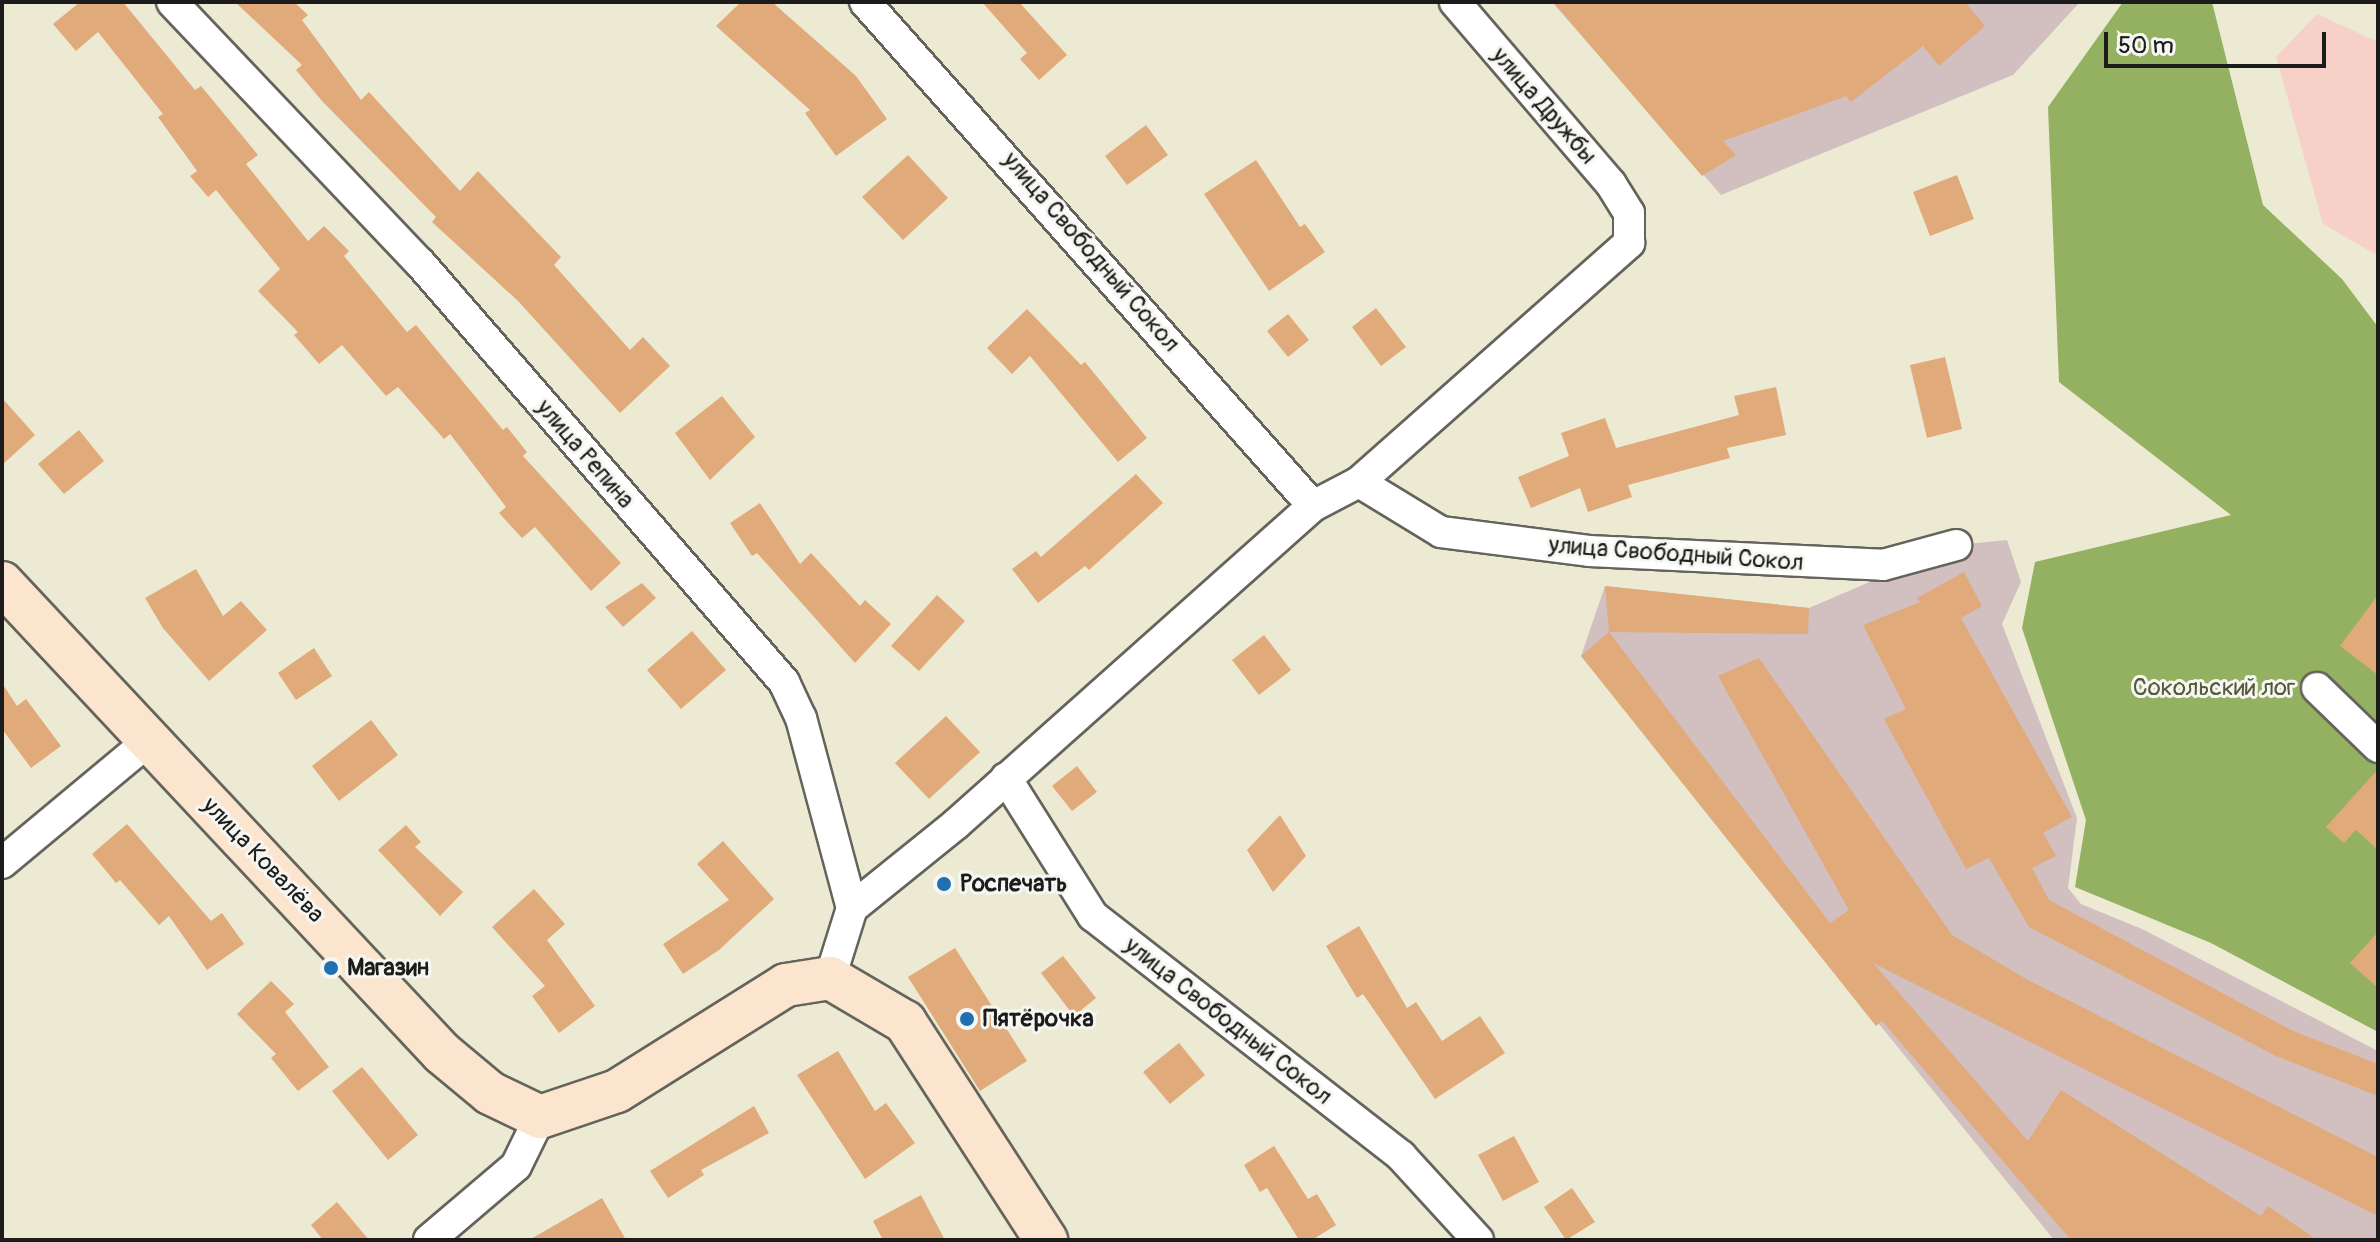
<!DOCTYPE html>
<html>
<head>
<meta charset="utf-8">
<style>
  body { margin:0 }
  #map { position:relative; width:2380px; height:1242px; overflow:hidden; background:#edead4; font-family:Pangolin,sans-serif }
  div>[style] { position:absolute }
  .built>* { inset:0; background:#f7d1c8 }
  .industrial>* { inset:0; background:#d2bfc0 }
  .forest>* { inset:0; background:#94b061 }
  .building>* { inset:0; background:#e0aa7a }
  .roads { filter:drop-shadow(2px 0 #65645c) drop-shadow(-2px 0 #65645c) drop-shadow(0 2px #65645c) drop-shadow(0 -2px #65645c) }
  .street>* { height:30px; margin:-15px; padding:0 15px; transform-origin:15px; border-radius:15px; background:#fff }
  .secondary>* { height:42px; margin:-21px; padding:0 21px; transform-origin:21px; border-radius:21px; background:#fce5cf }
  .dots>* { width:22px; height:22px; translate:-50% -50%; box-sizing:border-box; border:4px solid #f6f6f2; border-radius:50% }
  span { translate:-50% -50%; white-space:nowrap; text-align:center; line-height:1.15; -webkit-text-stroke:6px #f6f6f2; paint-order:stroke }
  .street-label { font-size:24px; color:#1c1c1c }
  .park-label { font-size:24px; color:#545a39 }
  .poi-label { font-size:24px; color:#1c1c1c; font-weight:700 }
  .left { translate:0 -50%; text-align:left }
  .frame { position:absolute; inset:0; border:4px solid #1c1c1c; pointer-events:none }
  .scale { position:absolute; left:2104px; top:32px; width:222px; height:36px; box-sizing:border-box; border:4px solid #1c1c1c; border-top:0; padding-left:10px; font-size:24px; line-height:28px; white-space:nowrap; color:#1c1c1c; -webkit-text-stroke:6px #f6f6f2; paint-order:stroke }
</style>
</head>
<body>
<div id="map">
  <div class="built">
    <i style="clip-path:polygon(2317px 14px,2378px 42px,2378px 256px,2323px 224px,2276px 57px)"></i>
  </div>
  <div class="industrial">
    <i style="clip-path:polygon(1552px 2px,2080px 2px,2013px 75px,1721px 195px)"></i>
    <i style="clip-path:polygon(2007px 540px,2021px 582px,2002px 624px,2077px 818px,2068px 888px,2081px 904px,2142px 929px,2378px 1051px,2378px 1240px,2054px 1240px,1581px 656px,1605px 586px,1809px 608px,1956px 545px)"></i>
  </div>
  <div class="forest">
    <i style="clip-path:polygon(2123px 2px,2212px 2px,2263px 205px,2342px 279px,2378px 327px,2378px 1032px,2211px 943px,2075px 887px,2086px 820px,2022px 628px,2035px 562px,2231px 515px,2059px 382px,2048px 107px)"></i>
  </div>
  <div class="building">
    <i style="clip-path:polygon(80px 2px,123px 2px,195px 90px,201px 86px,258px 155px,246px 164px,308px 241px,324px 226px,349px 251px,344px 256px,407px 332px,416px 325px,503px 430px,507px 427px,527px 452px,523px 456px,621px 563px,591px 591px,535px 527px,522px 538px,499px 513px,506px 507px,450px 434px,444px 439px,398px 387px,386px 396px,342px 345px,319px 364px,294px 335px,298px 332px,258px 291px,280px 269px,216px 190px,208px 197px,190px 176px,197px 171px,158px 117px,163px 114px,98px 32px,76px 51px,53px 24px)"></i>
    <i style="clip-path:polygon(235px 2px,294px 2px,308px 15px,302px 20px,361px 100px,369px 92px,460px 191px,478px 171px,561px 257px,554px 265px,630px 350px,643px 337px,670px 366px,620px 413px,518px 301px,432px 222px,436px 217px,322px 101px,296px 70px,302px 65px)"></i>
    <i style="clip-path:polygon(741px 2px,772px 2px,856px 76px,887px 119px,836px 156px,805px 113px,810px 110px,716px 26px)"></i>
    <i style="clip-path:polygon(982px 2px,1019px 2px,1067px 55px,1039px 80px,1020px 59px,1027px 53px)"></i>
    <i style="clip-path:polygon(1553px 2px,1965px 2px,1985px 26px,1939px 66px,1923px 46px,1851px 102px,1846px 96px,1723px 141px,1736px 155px,1702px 176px)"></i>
    <i style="clip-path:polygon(1146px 125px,1168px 155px,1127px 185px,1105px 156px)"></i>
    <i style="clip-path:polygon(908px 155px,948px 198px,903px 240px,862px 197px)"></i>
    <i style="clip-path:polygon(1256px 160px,1300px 227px,1305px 224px,1325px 252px,1269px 291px,1204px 194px)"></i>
    <i style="clip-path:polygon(1957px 175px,1974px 219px,1930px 236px,1913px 192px)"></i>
    <i style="clip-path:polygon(1376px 308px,1406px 347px,1381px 366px,1352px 327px)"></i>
    <i style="clip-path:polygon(1027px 309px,1081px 365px,1085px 362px,1147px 438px,1118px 462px,1030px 356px,1012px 374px,987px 348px)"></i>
    <i style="clip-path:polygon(1288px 314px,1309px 340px,1288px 357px,1267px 331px)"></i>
    <i style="clip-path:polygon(1945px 357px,1962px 429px,1927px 438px,1910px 365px)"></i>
    <i style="clip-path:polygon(1776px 387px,1786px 435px,1727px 448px,1730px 458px,1628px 485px,1632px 497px,1588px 512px,1580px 488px,1531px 508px,1518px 477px,1569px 456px,1561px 433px,1605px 418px,1616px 448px,1739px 415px,1734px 396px)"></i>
    <i style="clip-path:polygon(722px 396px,755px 437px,710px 480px,675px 433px)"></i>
    <i style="clip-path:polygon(2px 398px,35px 435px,2px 465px)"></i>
    <i style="clip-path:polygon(79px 430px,104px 461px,64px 494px,38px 464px)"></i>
    <i style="clip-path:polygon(1136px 474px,1163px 503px,1089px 570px,1085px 566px,1038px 603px,1012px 569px,1036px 551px,1041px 557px)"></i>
    <i style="clip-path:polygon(760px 503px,800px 564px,811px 553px,860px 606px,865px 600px,891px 624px,855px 663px,757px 553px,752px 556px,730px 523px)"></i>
    <i style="clip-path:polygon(196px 569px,223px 616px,241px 601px,267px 630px,209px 681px,163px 628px,145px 598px)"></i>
    <i style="clip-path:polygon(1964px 572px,1982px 606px,1961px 618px,2072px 817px,2043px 833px,2056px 856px,2032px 868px,2049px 900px,2293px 1031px,2378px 1064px,2378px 1096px,2276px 1056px,2029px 927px,1989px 858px,1966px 869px,1884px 719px,1906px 709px,1863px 625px,1920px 602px,1917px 598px)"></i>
    <i style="clip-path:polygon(642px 583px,656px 598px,623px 627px,605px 607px)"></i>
    <i style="clip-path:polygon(1605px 586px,1809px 608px,1808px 634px,1609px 632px)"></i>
    <i style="clip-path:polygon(937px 595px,965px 621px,919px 671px,891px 646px)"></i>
    <i style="clip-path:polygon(2378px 595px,2378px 675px,2340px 646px)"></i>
    <i style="clip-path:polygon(692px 631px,726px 670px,681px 709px,647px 670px)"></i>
    <i style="clip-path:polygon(1609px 632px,1830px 923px,1849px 910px,1718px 676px,1759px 658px,1952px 935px,2028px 980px,2378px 1157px,2378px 1216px,1873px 963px,2028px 1141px,2061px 1090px,2261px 1216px,2268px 1206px,2317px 1240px,2071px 1240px,1882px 1021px,1876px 1026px,1581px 656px)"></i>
    <i style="clip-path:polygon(1264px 635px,1291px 670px,1259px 695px,1232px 660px)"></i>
    <i style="clip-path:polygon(314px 648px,332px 676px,296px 700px,278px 673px)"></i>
    <i style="clip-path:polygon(2px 683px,17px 706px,26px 699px,61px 746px,31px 768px,2px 729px)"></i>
    <i style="clip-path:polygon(946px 716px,980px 752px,929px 799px,895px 763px)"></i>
    <i style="clip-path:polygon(371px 720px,398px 755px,339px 801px,312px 766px)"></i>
    <i style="clip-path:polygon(1077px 766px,1097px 792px,1072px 811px,1052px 786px)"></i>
    <i style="clip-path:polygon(2378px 769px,2378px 850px,2356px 830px,2344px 843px,2326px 827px)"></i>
    <i style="clip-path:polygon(1280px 815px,1306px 856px,1273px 892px,1247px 850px)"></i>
    <i style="clip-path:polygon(127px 824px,211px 921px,222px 913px,244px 944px,207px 970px,169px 916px,159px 925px,120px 880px,116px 883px,92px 854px)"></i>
    <i style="clip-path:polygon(406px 825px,421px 842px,415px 847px,463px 892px,440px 916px,378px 850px)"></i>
    <i style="clip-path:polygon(723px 841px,774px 899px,719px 950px,683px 974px,663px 944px,729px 900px,697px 864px)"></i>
    <i style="clip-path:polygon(534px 889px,565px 924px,547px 940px,595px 1006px,559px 1033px,532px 996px,545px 986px,492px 927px)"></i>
    <i style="clip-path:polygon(1359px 926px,1407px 1008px,1416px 1002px,1442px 1041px,1480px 1016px,1505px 1053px,1435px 1099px,1363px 994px,1357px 998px,1326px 946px)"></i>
    <i style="clip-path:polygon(2378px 932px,2378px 988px,2350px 963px)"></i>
    <i style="clip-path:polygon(955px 948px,1027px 1061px,980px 1091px,908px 977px)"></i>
    <i style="clip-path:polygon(1063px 956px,1096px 998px,1074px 1016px,1041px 973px)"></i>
    <i style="clip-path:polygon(271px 981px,294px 1004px,285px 1012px,329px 1067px,298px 1091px,271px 1058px,276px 1054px,237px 1014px)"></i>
    <i style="clip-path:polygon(1179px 1043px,1205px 1075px,1170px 1104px,1143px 1072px)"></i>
    <i style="clip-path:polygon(838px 1051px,875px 1111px,886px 1103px,915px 1143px,865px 1179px,797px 1075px)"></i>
    <i style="clip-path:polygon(362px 1067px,418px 1135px,388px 1160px,332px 1091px)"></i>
    <i style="clip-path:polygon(754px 1106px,769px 1133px,701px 1170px,704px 1175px,668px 1198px,650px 1171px)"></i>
    <i style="clip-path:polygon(1514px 1136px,1539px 1182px,1503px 1201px,1478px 1155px)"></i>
    <i style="clip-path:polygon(1274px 1146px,1308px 1199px,1317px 1194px,1336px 1225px,1312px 1240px,1299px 1240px,1267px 1188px,1260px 1192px,1244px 1165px)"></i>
    <i style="clip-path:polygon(1572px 1188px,1595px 1222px,1566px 1240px,1544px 1207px)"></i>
    <i style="clip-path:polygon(921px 1195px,945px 1240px,883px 1240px,873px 1221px)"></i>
    <i style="clip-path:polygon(602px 1198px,626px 1240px,529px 1240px)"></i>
    <i style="clip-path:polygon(337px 1202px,369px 1240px,323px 1240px,311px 1225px)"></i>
  </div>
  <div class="roads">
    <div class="street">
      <i style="left:172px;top:2px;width:360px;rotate:46.5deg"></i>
      <i style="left:420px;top:263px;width:555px;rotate:49.02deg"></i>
      <i style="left:784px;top:682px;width:40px;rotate:65deg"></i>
      <i style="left:801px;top:718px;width:197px;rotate:75deg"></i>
      <i style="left:852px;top:908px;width:73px;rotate:107.4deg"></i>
      <i style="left:865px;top:2px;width:674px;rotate:48.37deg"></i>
      <i style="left:1359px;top:482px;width:96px;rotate:31.4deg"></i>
      <i style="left:1441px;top:532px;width:149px;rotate:7.3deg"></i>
      <i style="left:1589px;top:551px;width:294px;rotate:2.7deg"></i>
      <i style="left:1883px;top:565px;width:76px;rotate:-15.3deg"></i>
      <i style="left:2317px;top:688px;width:85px;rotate:44deg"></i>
      <i style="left:1006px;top:778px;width:163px;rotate:57.8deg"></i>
      <i style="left:1093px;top:916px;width:390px;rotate:37.9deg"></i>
      <i style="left:1401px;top:1156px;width:114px;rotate:47.5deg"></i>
      <i style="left:2px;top:863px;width:189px;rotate:-39.8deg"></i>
      <i style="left:852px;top:908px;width:134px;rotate:-38.9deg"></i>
      <i style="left:956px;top:824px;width:478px;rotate:-41.7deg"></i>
      <i style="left:1313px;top:506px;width:52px;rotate:-27.6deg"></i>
      <i style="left:1359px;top:482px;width:361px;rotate:-41.5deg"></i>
      <i style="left:1629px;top:243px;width:30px;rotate:-90deg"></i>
      <i style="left:1629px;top:213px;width:34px;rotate:-122deg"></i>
      <i style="left:1611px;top:184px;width:240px;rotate:-130.6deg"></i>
      <i style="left:429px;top:1240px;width:114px;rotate:-40.4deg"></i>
      <i style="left:516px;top:1166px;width:55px;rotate:-63.9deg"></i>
    </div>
    <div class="secondary">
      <i style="left:2px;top:583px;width:644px;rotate:46.89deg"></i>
      <i style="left:442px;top:1053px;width:62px;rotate:39.8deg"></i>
      <i style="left:490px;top:1093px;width:55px;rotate:25.6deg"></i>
      <i style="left:540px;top:1117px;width:81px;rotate:-18.7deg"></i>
      <i style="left:617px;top:1091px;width:199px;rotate:-32.1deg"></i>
      <i style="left:786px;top:985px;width:45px;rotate:-9deg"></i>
      <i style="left:830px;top:978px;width:87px;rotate:30.4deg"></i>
      <i style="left:905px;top:1022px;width:260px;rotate:57.1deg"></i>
    </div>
  </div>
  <div class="dots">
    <i style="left:944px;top:884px;background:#1f6fb2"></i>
    <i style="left:331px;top:968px;background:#1f6fb2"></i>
    <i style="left:967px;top:1019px;background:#1f6fb2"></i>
  </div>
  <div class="street-label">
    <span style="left:1544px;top:106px;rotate:49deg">улица Дружбы</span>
    <span style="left:1091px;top:252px;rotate:49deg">улица Свободный Сокол</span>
    <span style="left:585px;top:454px;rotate:49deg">улица Репина</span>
    <span style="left:1676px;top:554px;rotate:4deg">улица Свободный Сокол</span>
    <span style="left:263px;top:860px;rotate:46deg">улица Ковалёва</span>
    <span style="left:1228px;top:1021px;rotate:38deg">улица Свободный Сокол</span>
  </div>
  <div class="park-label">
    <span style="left:2214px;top:688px">Сокольский лог</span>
  </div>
  <div class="poi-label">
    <span class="left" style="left:960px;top:884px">Роспечать</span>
    <span class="left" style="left:347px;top:968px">Магазин</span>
    <span class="left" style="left:983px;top:1019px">Пятёрочка</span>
  </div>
  <div class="frame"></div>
  <div class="scale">50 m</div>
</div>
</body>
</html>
